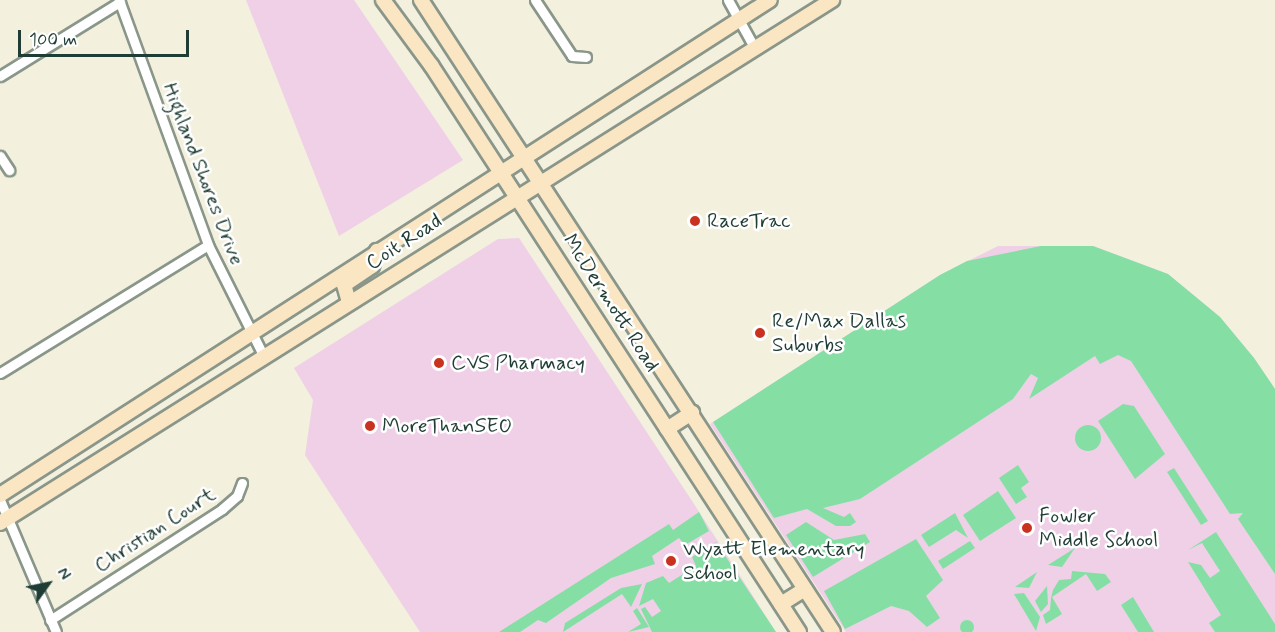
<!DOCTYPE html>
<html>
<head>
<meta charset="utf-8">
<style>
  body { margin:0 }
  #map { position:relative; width:1275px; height:632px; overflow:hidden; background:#f3f0de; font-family:Mynerve,sans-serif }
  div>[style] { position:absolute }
  .built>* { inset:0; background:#efd0e7 }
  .green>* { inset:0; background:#85dfa5 }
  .round { border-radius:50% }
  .roads { filter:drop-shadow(2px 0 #899689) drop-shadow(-2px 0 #899689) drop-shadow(0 2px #899689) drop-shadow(0 -2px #899689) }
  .minor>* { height:9px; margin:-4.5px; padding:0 4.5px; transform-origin:4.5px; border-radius:4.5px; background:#fff }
  .secondary>* { height:14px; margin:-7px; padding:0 7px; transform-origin:7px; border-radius:7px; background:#fbe6c4 }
  .dots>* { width:16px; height:16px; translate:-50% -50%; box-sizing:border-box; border:3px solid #fff; border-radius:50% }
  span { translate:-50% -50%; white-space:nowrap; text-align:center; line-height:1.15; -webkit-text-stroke:5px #fff; paint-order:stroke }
  .street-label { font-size:21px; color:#1f3d34 }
  .poi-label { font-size:21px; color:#1f3d34 }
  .left { translate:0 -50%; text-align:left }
  .north { position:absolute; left:18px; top:554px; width:60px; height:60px; -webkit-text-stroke:4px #fff; paint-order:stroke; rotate:57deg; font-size:16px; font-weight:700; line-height:24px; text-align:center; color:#1f3d34 }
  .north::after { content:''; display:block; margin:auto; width:21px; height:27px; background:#1f3d34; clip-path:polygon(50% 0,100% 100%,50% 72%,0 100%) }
  .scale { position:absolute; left:18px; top:30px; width:171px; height:27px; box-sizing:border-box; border:3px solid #1f3d34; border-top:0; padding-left:8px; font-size:18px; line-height:21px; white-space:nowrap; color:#1f3d34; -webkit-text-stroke:4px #fff; paint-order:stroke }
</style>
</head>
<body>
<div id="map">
  <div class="built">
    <i style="clip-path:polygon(246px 0,354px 0,463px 160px,339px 236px)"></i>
    <i style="clip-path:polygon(519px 238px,696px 507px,776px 632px,420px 632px,305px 455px,313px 400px,294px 368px,498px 239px)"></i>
    <i style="clip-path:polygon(998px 246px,1093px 246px,1168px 274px,1220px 317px,1254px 358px,1275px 389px,1275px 632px,846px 632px,710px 424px,940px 275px)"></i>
  </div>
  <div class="green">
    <i style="clip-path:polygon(1041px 246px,1093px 246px,1168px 274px,1220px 317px,1254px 358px,1275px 389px,1275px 574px,1238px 519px,1243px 513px,1230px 514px,1131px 361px,1118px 355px,1100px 364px,1095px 356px,1029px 399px,1038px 378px,1031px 374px,1013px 399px,860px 499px,823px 508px,844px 517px,850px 513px,856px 522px,850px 526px,836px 526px,807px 509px,774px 518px,713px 422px,940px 275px,967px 261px)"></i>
    <i style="clip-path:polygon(1123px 404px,1134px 406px,1165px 454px,1135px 479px,1098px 421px)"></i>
    <i class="round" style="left:1075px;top:425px;width:26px;height:26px"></i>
    <i style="clip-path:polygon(1018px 465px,1029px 482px,1021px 488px,1027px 497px,1016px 504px,999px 478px)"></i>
    <i style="clip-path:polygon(1174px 468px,1208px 521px,1201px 525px,1167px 472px)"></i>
    <i style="clip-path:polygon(998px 491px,1016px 518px,980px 541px,963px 515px)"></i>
    <i style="clip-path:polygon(699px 512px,709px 531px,685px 545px,679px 538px,652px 556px,655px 564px,611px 578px,546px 623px,538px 620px,520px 632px,499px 632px,669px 524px,673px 530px)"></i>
    <i style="clip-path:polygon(955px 513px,968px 538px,956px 530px,929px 547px,921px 535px)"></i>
    <i style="clip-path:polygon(806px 522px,834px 540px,865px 534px,870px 542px,813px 577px,786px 535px)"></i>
    <i style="clip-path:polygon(1216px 532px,1275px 624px,1275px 632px,1215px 632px,1209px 623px,1221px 615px,1188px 562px,1201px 565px,1210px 578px,1220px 571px,1202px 543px,1188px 550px)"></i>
    <i style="clip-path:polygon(916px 539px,943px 580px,926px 596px,940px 618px,927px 627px,909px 611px,891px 606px,845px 629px,824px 591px)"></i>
    <i style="clip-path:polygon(970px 541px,975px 548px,943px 569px,938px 561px)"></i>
    <i style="clip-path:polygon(716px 542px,776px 632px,652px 632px,641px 609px,645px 607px,652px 617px,661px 611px,653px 599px,639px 606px,646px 583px,663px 576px,669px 583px,696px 566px,692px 557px)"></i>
    <i style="clip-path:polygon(1075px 548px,1062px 567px,1048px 565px)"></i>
    <i style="clip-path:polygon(1072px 571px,1105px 574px,1111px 582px,1097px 591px,1086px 574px,1052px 597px,1062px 614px,1046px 624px,1043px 615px,1050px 610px,1051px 598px,1053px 590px,1059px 580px,1071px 579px)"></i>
    <i style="clip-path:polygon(1037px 572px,1029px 588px,1015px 587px)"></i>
    <i style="clip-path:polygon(642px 584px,631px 607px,622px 594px,563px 632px,565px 623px,621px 588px)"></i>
    <i style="clip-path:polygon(1047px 586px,1048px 604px,1041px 612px,1035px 601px)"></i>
    <i style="clip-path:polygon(1024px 593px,1040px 617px,1036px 631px,1014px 594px)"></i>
    <i style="clip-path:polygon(1133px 597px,1154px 632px,1138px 632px,1121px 605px)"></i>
    <i style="clip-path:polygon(637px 608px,649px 627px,628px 632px,641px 624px,633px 611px)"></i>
    <i class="round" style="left:960px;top:620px;width:14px;height:14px"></i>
  </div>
  <div class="roads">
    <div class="minor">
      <i style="left:119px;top:0;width:261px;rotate:70deg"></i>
      <i style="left:208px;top:245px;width:125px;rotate:63.4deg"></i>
      <i style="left:535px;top:0;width:67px;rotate:56.5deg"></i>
      <i style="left:572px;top:56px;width:14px;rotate:4deg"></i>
      <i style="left:728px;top:0;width:54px;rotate:61deg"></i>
      <i style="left:0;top:76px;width:141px;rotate:-31.7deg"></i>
      <i style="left:0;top:156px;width:17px;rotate:57deg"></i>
      <i style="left:0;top:373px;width:244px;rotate:-31.6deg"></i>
      <i style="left:0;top:500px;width:143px;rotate:67deg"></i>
      <i style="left:50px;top:620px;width:205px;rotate:-32.8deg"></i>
      <i style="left:222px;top:509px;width:20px;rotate:-41deg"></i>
      <i style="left:237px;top:496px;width:14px;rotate:-69deg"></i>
    </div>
    <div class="secondary">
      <i style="left:383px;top:0;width:81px;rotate:53.6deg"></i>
      <i style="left:431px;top:65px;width:676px;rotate:57.02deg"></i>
      <i style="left:421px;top:0;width:754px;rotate:56.9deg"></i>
      <i style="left:349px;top:302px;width:18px;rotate:-106deg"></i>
      <i style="left:344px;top:285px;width:34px;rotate:-34deg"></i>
      <i style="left:372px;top:266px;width:16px;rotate:-72deg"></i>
      <i style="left:667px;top:429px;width:30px;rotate:-33deg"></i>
      <i style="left:0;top:495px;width:915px;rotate:-32.74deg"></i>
      <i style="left:0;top:523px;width:983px;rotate:-32.15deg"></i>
      <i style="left:781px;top:604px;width:28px;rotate:-32deg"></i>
    </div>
  </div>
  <div class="dots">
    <i style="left:695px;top:221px;background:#c8321e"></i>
    <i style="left:760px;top:333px;background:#c8321e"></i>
    <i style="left:439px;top:363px;background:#c8321e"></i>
    <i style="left:370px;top:426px;background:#c8321e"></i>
    <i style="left:1027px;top:528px;background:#c8321e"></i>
    <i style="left:671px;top:561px;background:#c8321e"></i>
  </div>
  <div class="street-label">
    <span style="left:203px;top:174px;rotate:69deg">Highland Shores Drive</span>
    <span style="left:404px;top:242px;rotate:-33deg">Coit Road</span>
    <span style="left:611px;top:303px;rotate:57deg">McDermott Road</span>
    <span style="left:155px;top:530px;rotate:-33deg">Christian Court</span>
  </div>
  <div class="poi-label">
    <span class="left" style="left:707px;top:221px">RaceTrac</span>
    <span class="left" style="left:772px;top:333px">Re/Max Dallas<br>Suburbs</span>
    <span class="left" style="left:451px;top:363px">CVS Pharmacy</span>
    <span class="left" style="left:382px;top:426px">MoreThanSEO</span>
    <span class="left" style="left:1039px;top:528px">Fowler<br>Middle School</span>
    <span class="left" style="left:683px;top:561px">Wyatt Elementary<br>School</span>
  </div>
  <div class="north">N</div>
  <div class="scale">100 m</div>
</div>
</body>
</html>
